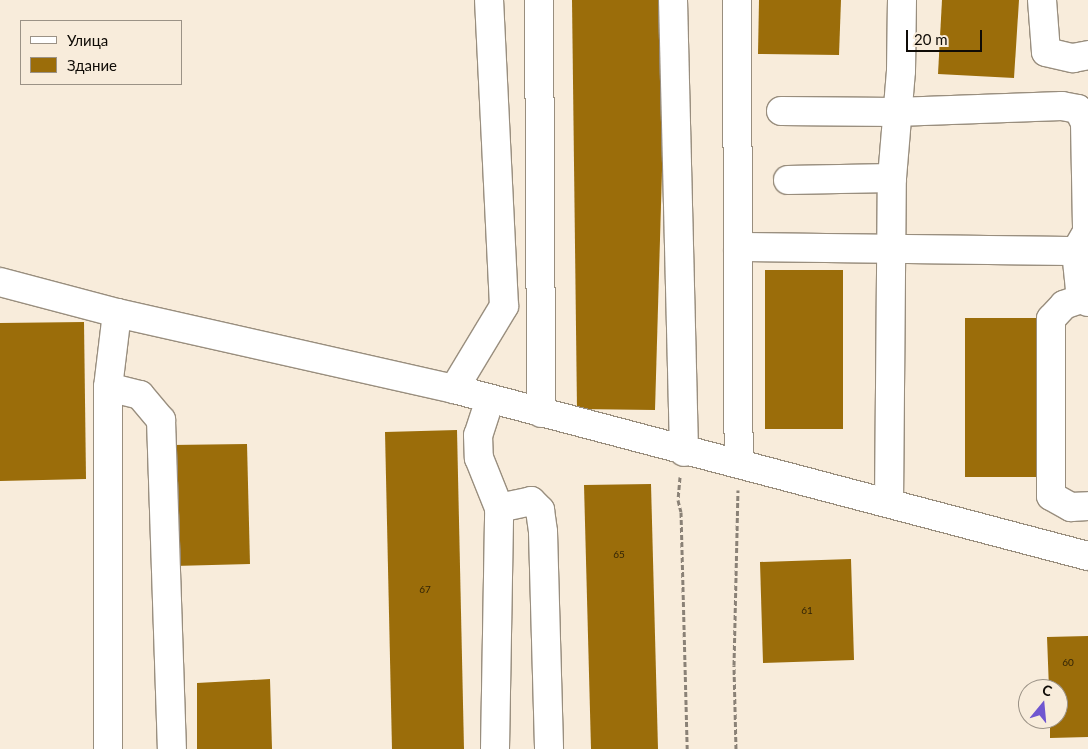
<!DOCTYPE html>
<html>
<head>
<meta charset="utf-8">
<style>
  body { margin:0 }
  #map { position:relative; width:1088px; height:749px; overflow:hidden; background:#f8ecdb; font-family:Lato,sans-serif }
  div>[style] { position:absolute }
  .building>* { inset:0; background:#9b6d0a }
  .path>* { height:3px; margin-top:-1.5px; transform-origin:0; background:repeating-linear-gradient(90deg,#8a8176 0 5px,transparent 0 7.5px) }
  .roads { filter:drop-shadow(1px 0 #998e7e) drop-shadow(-1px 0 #998e7e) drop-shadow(0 1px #998e7e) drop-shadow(0 -1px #998e7e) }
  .minor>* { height:28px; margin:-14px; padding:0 14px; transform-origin:14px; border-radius:14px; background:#fff }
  span { translate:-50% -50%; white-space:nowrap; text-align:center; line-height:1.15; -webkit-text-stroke:4px #f8ecdb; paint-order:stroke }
  .number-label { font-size:10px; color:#322407 }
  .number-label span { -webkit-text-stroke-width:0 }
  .legend { position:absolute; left:20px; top:20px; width:162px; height:65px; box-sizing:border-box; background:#f8ecdb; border:1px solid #9b9286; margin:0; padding:6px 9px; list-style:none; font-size:15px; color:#0f0b06 }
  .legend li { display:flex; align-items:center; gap:10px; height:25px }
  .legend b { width:25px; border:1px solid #9b9286 }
  .north { position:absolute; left:1018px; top:679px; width:50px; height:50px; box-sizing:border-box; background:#f8ecdb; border:1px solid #9b9286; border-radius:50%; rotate:17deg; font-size:14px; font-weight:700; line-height:20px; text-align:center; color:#0f0b06 }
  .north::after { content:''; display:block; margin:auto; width:18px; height:22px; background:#6f56d0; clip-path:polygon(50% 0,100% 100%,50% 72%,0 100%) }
  .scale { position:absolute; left:906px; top:30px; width:76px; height:22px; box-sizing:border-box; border:2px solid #0f0b06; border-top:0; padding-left:6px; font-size:15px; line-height:18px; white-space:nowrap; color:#0f0b06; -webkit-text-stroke:4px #f8ecdb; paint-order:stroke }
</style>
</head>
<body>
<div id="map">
  <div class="building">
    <i style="clip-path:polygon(572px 0,667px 0,655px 410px,577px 409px)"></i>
    <i style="clip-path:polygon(759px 0,841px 0,839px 55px,758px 54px)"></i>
    <i style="clip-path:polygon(942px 0,1019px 0,1014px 78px,938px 74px)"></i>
    <i style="clip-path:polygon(765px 270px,843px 270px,843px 429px,765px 429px)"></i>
    <i style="clip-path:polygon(965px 318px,1043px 318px,1043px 477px,965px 477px)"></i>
    <i style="clip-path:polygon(84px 322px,86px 479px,0 481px,0 323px)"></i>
    <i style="clip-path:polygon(457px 430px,464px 749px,392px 749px,385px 432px)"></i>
    <i style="clip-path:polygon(247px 444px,250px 564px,174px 566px,171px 445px)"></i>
    <i style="clip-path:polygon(651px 484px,658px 749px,591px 749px,584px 485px)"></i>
    <i style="clip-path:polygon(851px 559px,854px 660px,763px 663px,760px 562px)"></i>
    <i style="clip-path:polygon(1088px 636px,1088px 737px,1050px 738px,1050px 719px,1058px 719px,1058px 689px,1049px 689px,1047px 637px)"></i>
    <i style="clip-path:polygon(270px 679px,272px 749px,197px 749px,197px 683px)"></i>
  </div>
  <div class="path">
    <i style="left:680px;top:477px;width:23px;rotate:95deg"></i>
    <i style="left:678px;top:500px;width:12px;rotate:76deg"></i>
    <i style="left:681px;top:512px;width:237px;rotate:88.5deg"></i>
    <i style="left:736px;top:749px;width:84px;rotate:-91.4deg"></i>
    <i style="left:734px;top:665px;width:175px;rotate:-88.7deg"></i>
  </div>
  <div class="roads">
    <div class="minor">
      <i style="left:539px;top:0;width:413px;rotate:89.7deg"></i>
      <i style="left:673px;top:0;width:452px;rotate:88.6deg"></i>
      <i style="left:737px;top:0;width:463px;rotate:89.8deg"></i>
      <i style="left:1042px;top:0;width:52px;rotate:85.6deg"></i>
      <i style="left:1046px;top:52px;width:28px;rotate:13deg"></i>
      <i style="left:1073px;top:58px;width:15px;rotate:-11deg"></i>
      <i style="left:781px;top:111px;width:115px;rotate:0.5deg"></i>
      <i style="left:896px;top:112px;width:166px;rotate:-2.1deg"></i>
      <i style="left:1062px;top:106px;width:16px;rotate:11deg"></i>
      <i style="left:1078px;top:109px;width:16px;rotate:63deg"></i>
      <i style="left:1085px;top:123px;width:109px;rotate:88.9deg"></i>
      <i style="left:1087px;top:232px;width:22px;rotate:120deg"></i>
      <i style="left:1076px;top:251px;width:48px;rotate:84.1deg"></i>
      <i style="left:788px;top:180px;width:104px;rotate:-1.1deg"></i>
      <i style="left:738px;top:247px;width:338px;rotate:0.7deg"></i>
      <i style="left:0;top:282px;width:121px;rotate:14.8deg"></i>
      <i style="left:117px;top:313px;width:345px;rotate:12.7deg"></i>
      <i style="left:454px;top:389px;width:656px;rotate:14.76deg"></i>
      <i style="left:1088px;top:302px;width:8px;rotate:-157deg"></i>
      <i style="left:1081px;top:299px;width:18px;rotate:161deg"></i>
      <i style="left:1064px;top:305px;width:19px;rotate:133deg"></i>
      <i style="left:1051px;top:319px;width:177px;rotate:90deg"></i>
      <i style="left:1051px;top:496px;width:23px;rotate:29deg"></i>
      <i style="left:1071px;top:507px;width:17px;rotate:-3deg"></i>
      <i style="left:117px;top:313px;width:75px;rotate:96.9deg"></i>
      <i style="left:108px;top:387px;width:33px;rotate:14deg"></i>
      <i style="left:140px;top:395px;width:33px;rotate:50deg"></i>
      <i style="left:161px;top:420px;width:329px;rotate:88.1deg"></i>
      <i style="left:108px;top:387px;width:362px;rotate:90deg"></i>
      <i style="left:454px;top:389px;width:97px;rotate:-58.9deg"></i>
      <i style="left:504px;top:306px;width:306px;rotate:-92.8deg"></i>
      <i style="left:490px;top:399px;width:38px;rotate:108deg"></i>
      <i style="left:478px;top:435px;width:23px;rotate:88deg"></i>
      <i style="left:479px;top:458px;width:54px;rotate:68.2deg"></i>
      <i style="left:889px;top:503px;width:325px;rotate:-89.5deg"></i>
      <i style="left:892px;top:178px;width:107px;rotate:-85.2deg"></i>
      <i style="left:901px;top:71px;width:71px;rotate:-89.2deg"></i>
      <i style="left:495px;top:749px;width:241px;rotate:-89deg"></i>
      <i style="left:499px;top:508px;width:33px;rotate:-12deg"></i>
      <i style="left:531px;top:501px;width:13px;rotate:45deg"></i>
      <i style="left:540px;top:510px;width:22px;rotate:82deg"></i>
      <i style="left:543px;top:532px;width:217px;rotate:88.4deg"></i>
    </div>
  </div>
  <div class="number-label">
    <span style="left:619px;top:555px">65</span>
    <span style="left:425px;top:590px">67</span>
    <span style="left:807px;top:611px">61</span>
    <span style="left:1068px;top:663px">60</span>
  </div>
  <ul class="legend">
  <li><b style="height:6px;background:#fff"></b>Улица</li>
  <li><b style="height:14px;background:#9b6d0a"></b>Здание</li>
  </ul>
  <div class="north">С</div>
  <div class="scale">20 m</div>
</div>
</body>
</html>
